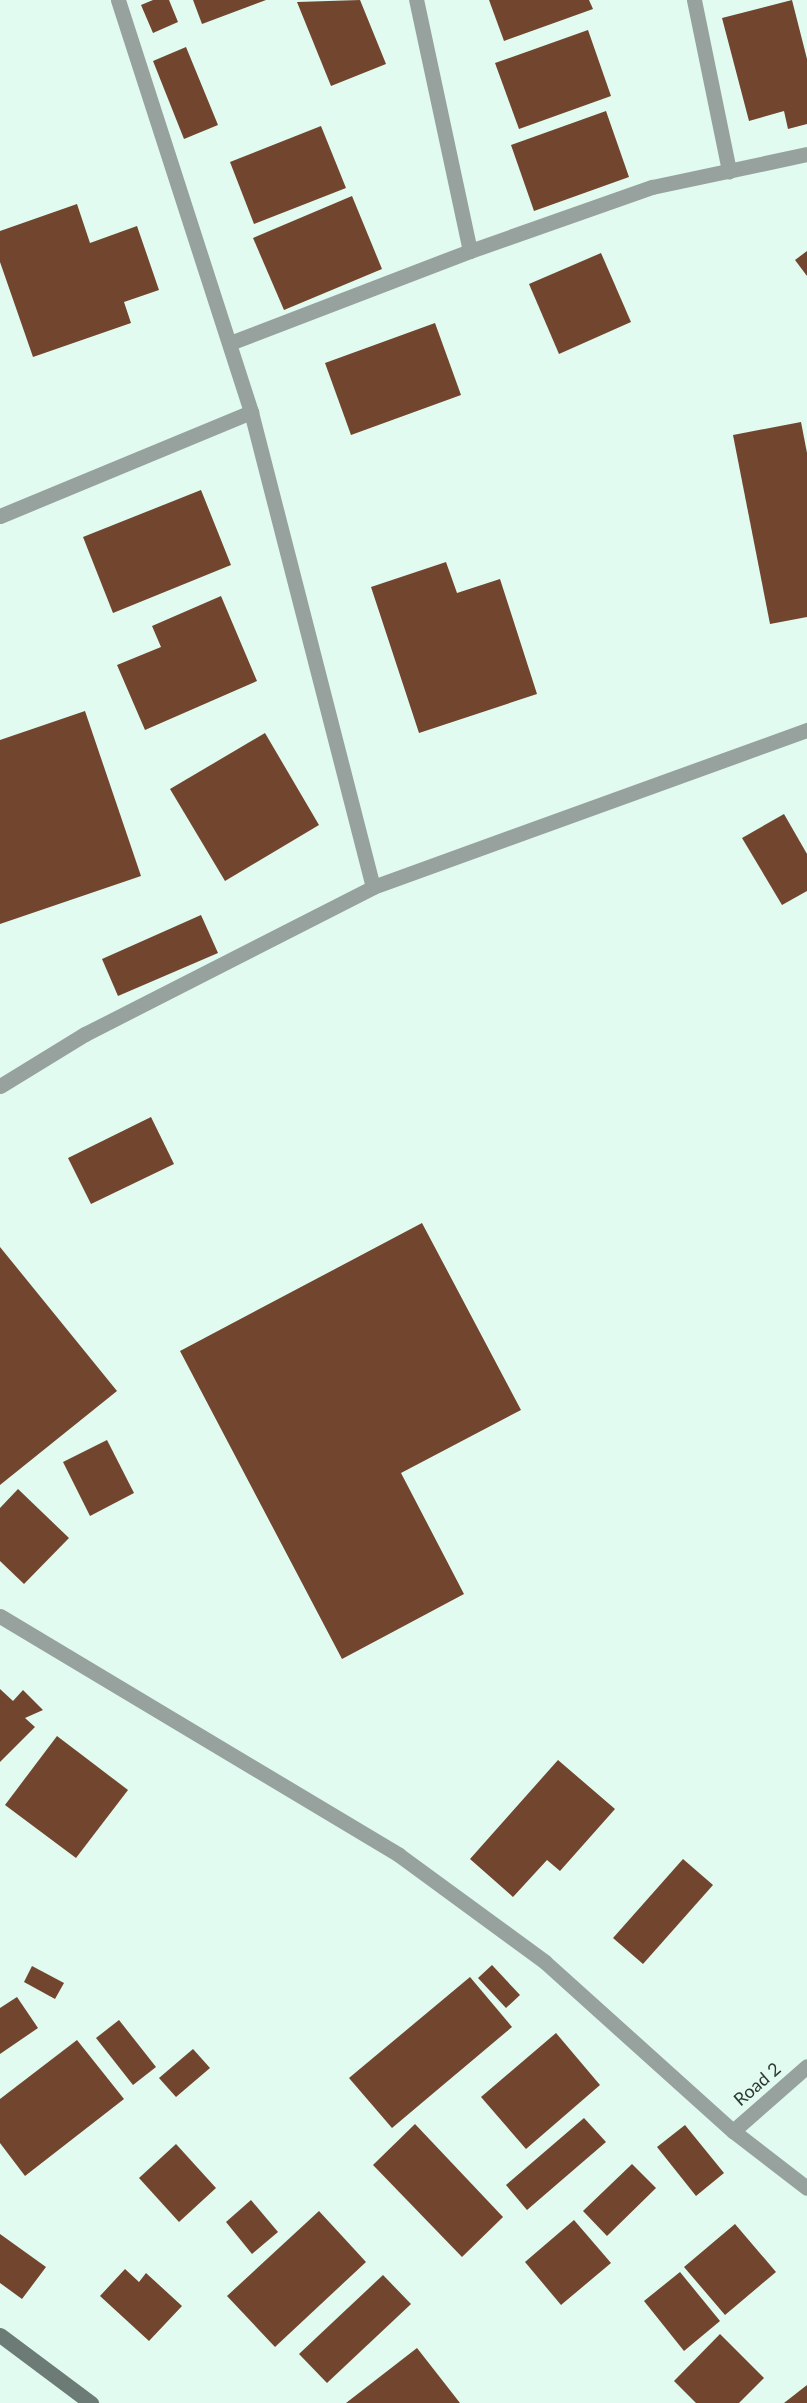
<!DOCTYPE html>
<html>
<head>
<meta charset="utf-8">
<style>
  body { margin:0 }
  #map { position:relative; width:807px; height:2403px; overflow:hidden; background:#e1fbf0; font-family:Lato,sans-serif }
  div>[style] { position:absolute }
  .building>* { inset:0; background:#72452e }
  .street>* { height:15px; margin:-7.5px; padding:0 7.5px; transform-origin:7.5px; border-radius:7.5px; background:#97a29e }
  .secondary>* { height:15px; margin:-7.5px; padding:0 7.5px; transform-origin:7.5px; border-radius:7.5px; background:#6c7b75 }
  span { translate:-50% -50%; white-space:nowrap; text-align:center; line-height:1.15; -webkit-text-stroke:6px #e1fbf0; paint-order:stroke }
  .street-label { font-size:18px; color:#2e3834 }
</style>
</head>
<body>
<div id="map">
  <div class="building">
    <i style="clip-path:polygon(153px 0,169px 0,178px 22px,153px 33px,141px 5px)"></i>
    <i style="clip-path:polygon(193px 0,266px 0,202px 24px)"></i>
    <i style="clip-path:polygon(360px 0,386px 64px,331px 86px,297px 2px)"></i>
    <i style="clip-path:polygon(489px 0,589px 0,593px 9px,504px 41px)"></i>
    <i style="clip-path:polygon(792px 0,807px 59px,807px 124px,788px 129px,784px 111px,749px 121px,722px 18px)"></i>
    <i style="clip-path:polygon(588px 30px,611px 96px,519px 129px,495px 63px)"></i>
    <i style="clip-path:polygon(186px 47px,218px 125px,184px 139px,153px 61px)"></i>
    <i style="clip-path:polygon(606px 111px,629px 177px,534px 211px,511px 145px)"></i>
    <i style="clip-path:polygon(321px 126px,346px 188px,254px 224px,230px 162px)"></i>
    <i style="clip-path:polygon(352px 196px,382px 269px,284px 310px,253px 238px)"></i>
    <i style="clip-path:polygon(77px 204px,90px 243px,137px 226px,159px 290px,124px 302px,131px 323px,33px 357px,0 262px,0 231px)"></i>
    <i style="clip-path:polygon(807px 251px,807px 276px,795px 260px)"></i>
    <i style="clip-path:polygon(601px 253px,631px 322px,559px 354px,529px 284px)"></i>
    <i style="clip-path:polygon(435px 323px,461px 395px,351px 435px,325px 363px)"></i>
    <i style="clip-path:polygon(801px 422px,807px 453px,807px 617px,770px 624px,733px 435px)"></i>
    <i style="clip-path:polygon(201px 490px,231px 565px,113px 613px,83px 537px)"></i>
    <i style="clip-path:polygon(446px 562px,457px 593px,500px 579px,537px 694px,419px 733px,371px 587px)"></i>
    <i style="clip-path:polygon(221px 596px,257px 681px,145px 730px,117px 665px,161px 647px,152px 626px)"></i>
    <i style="clip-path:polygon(85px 711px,141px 876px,0 924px,0 740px)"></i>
    <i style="clip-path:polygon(265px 733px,319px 825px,225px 881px,170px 789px)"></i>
    <i style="clip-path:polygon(784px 814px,807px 854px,807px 891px,782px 905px,742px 838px)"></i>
    <i style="clip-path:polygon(201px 915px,218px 953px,118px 996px,102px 959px)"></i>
    <i style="clip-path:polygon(151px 1117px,174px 1164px,91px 1204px,68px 1158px)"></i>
    <i style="clip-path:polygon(422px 1223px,521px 1410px,401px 1473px,464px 1594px,342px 1659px,180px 1351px)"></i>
    <i style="clip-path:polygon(0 1247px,117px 1391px,0 1485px)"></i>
    <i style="clip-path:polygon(107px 1440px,134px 1493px,90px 1516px,63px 1462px)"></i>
    <i style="clip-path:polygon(18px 1489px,69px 1538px,24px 1584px,0 1561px,0 1508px)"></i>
    <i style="clip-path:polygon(0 1689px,13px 1701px,23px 1690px,43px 1710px,25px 1718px,35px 1727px,0 1762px)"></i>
    <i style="clip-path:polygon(57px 1736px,128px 1790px,76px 1858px,5px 1805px)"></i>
    <i style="clip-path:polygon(558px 1760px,615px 1809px,560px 1871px,547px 1860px,513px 1897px,470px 1859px)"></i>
    <i style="clip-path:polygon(683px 1859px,713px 1885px,643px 1964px,613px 1938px)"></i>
    <i style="clip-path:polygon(492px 1965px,520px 1995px,506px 2008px,478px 1978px)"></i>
    <i style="clip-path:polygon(32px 1966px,64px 1983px,55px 1999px,24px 1982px)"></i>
    <i style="clip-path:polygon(470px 1977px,512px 2027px,392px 2128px,349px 2078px)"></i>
    <i style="clip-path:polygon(17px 1997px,38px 2028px,0 2054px,0 2008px)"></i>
    <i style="clip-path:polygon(119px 2020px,156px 2067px,133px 2085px,96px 2038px)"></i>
    <i style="clip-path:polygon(556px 2033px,600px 2085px,526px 2149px,481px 2097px)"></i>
    <i style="clip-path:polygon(77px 2040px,124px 2099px,25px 2176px,0 2143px,0 2099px)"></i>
    <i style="clip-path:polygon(193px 2049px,210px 2068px,176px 2097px,159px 2078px)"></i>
    <i style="clip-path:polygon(584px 2118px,606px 2142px,527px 2210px,506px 2185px)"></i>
    <i style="clip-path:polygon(415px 2124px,503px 2217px,462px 2257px,373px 2165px)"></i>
    <i style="clip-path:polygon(685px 2125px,724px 2173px,696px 2196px,657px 2147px)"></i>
    <i style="clip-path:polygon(176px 2144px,216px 2188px,179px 2222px,139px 2178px)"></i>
    <i style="clip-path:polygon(632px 2164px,656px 2188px,607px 2236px,583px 2211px)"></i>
    <i style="clip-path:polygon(251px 2200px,278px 2232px,252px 2254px,226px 2222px)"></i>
    <i style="clip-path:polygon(319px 2211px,366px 2262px,275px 2347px,227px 2296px)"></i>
    <i style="clip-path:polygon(574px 2220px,611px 2263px,561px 2305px,525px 2262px)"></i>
    <i style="clip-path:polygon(735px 2224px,776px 2272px,725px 2315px,684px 2267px)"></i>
    <i style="clip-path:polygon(0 2234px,46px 2267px,22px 2299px,0 2283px)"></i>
    <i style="clip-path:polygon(125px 2269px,139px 2282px,146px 2273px,182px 2306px,149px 2341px,100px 2296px)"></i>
    <i style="clip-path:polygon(680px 2272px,720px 2321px,684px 2351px,644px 2301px)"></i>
    <i style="clip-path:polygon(383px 2275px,411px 2304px,327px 2383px,299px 2354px)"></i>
    <i style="clip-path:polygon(720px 2334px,764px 2378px,739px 2403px,696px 2403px,674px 2381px)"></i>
    <i style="clip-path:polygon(417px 2348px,460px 2403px,346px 2403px)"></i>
    <i style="clip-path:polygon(807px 2385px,807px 2403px,784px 2403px)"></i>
  </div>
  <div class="street">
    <i style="left:118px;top:0;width:433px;rotate:72.1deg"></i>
    <i style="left:251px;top:412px;width:490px;rotate:75.6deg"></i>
    <i style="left:694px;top:0;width:175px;rotate:78.4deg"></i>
    <i style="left:470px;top:251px;width:193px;rotate:-19.4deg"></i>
    <i style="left:652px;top:187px;width:158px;rotate:-12deg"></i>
    <i style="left:230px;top:343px;width:257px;rotate:-21deg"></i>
    <i style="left:470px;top:251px;width:257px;rotate:-102.1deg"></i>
    <i style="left:0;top:516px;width:272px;rotate:-22.5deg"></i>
    <i style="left:0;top:1086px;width:100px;rotate:-31.5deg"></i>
    <i style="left:85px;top:1034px;width:323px;rotate:-27deg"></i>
    <i style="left:373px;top:887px;width:462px;rotate:-19.9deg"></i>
    <i style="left:0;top:1616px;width:465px;rotate:30.9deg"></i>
    <i style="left:399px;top:1855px;width:181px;rotate:36.2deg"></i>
    <i style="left:545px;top:1962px;width:253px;rotate:42deg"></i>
    <i style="left:733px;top:2131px;width:93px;rotate:37.6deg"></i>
    <i style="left:733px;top:2131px;width:98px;rotate:-41.3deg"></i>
  </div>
  <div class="secondary">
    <i style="left:0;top:2335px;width:114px;rotate:36.8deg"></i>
  </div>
  <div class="street-label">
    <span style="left:757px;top:2084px;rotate:-41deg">Road 2</span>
  </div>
</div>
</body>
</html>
